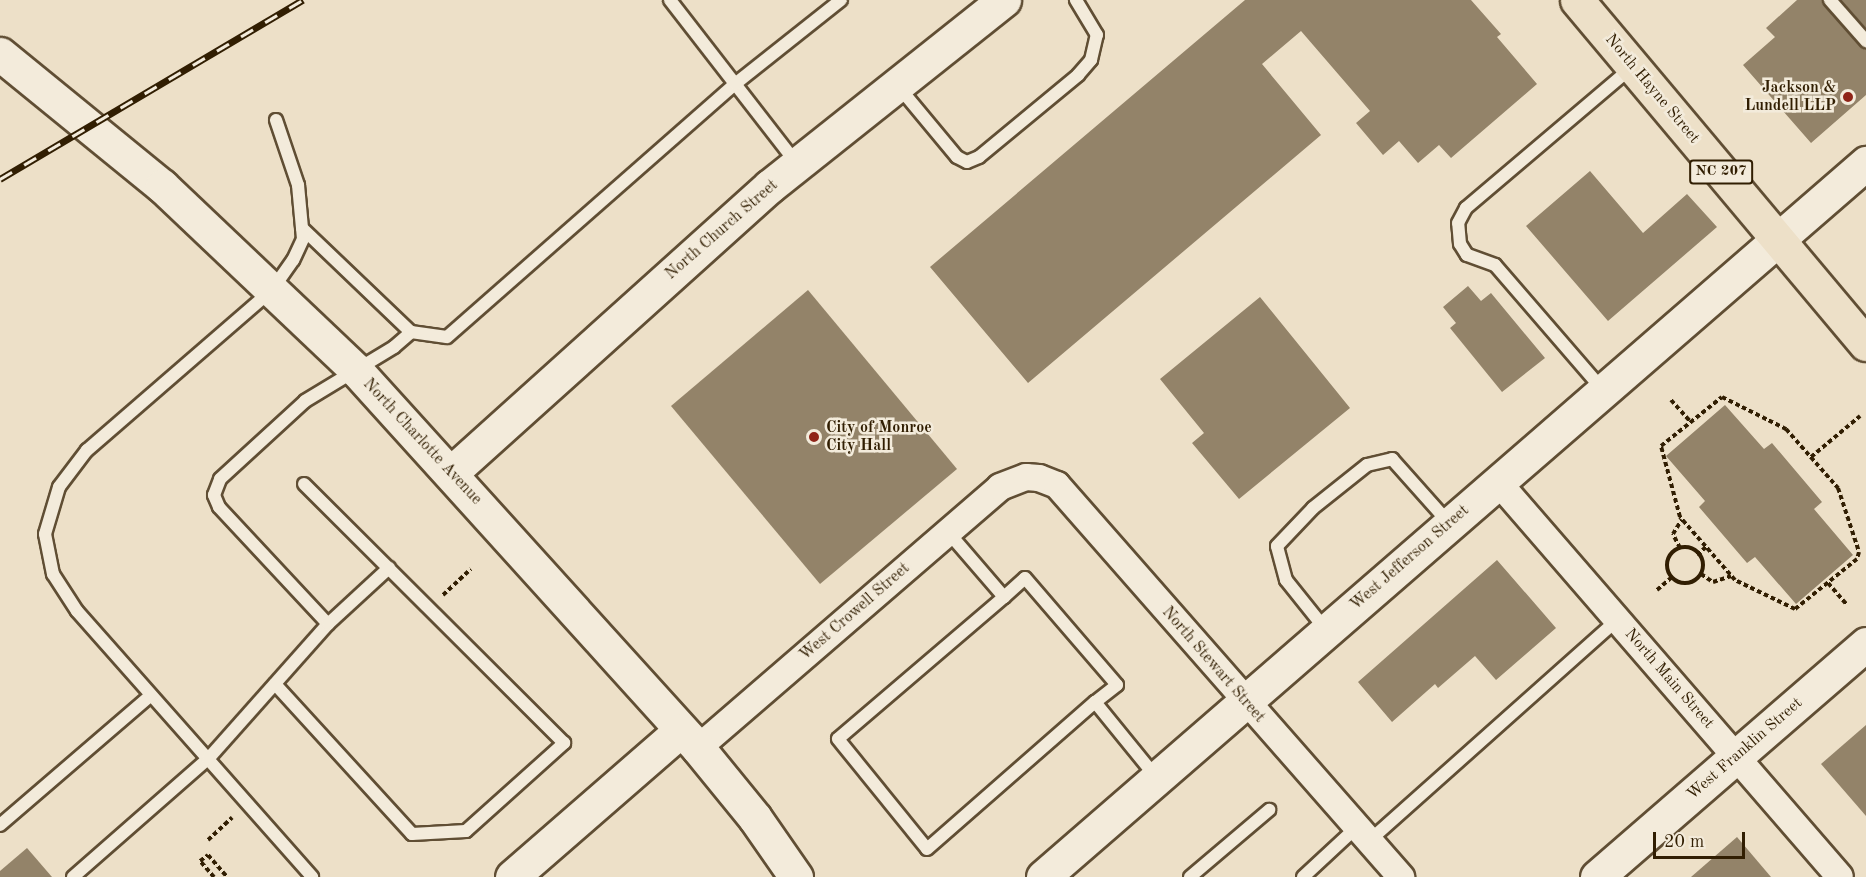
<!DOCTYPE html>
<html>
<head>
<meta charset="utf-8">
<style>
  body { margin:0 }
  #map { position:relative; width:1866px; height:877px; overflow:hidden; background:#ede0c8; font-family:"Old Standard TT",serif }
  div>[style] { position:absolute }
  .building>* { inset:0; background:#938369 }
  .path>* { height:4px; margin-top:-2px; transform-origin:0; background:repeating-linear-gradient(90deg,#311e02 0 4.5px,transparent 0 7.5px) }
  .path>.ring { margin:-2px; padding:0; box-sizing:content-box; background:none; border:4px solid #311e02; border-radius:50% }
  .roads { filter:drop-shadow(2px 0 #604e34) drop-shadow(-2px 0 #604e34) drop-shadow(0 2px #604e34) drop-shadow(0 -2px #604e34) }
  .lane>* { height:12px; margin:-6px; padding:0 6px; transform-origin:6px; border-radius:6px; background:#f3ebdb }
  .street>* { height:26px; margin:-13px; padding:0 13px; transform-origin:13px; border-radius:13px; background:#f3ebdb }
  .secondary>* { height:33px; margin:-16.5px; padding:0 16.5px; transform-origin:16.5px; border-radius:16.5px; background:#f3ebdb }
  .primary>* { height:33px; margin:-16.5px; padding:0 16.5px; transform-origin:16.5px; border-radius:16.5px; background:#ede0c8 }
  .rail>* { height:7px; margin-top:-3.5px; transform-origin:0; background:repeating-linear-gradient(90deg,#f3ebdb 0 14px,#311e02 0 28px); box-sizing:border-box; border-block:2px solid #311e02 }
  .dots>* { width:16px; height:16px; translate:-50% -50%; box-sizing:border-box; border:3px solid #f3ebdb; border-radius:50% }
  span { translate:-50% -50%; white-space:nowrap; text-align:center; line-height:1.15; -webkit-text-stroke:5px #f3ebdb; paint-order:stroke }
  .shield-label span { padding:2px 4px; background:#f3ebdb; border:2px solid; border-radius:4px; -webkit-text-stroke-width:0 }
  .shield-label { font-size:15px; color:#311e02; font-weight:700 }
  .poi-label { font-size:16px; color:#311e02; font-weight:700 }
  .right { translate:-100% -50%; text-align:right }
  .left { translate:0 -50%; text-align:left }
  .street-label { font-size:16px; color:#311e02 }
  .scale { position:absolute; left:1653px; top:832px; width:92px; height:27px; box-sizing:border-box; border:3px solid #311e02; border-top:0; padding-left:8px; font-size:18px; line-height:21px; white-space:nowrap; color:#311e02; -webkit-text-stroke:4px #f3ebdb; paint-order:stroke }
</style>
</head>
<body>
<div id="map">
  <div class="building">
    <i style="clip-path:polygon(1245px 0,1471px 0,1501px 34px,1497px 37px,1537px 84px,1451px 158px,1439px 145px,1418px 163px,1399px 141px,1383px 155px,1356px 123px,1370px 111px,1301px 31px,1262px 64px,1321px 135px,1028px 383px,930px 267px)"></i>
    <i style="clip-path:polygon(1797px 0,1822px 0,1866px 49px,1866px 95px,1811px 143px,1743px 65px,1775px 37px,1766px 28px)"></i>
    <i style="clip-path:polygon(1841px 0,1866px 0,1866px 28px)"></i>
    <i style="clip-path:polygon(1590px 171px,1643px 233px,1687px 194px,1717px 227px,1608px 321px,1526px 226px)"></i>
    <i style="clip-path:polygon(1468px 286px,1481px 301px,1491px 293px,1545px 358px,1502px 392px,1450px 328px,1456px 323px,1443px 307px)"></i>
    <i style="clip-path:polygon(808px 290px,957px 469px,820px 584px,671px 406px)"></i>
    <i style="clip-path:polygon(1260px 297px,1350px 408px,1239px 499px,1192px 443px,1204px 433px,1160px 379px)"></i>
    <i style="clip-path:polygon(1725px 405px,1764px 449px,1772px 443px,1822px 502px,1814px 509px,1853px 555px,1796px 604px,1755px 557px,1747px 563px,1699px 507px,1705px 501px,1666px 456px)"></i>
    <i style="clip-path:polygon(1497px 560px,1556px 628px,1496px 680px,1475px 656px,1438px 688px,1435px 684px,1392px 722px,1358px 682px)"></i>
    <i style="clip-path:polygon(1866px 725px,1866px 816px,1821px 764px)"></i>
    <i style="clip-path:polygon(1737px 837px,1771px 877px,1691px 877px)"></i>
    <i style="clip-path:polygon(27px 848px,52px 877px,0 877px,0 871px)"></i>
  </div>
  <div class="path">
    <i style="left:1722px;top:397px;width:72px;rotate:26.6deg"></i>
    <i style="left:1786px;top:429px;width:79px;rotate:48.6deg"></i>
    <i style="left:1838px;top:488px;width:67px;rotate:71.8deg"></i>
    <i style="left:1859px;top:552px;width:7px;rotate:106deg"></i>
    <i style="left:1857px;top:559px;width:80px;rotate:141.1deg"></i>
    <i style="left:1795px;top:609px;width:67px;rotate:-154.2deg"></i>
    <i style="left:1735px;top:580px;width:84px;rotate:-131.1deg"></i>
    <i style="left:1680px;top:517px;width:73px;rotate:-105deg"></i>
    <i style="left:1661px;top:446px;width:78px;rotate:-38.8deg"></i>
    <i style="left:1671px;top:400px;width:28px;rotate:48deg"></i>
    <i style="left:1811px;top:457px;width:64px;rotate:-39.9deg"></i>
    <i class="ring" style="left:1667px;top:547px;width:32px;height:32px"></i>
    <i style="left:1680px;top:548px;width:16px;rotate:-117deg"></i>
    <i style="left:1673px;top:534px;width:17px;rotate:-59deg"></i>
    <i style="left:1697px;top:555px;width:12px;rotate:-42deg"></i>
    <i style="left:1701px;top:574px;width:14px;rotate:34deg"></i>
    <i style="left:1713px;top:582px;width:19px;rotate:-18deg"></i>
    <i style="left:1828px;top:583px;width:29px;rotate:49deg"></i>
    <i style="left:1657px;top:590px;width:21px;rotate:-41deg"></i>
    <i style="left:443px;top:595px;width:38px;rotate:-43deg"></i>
    <i style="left:208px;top:840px;width:33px;rotate:-43deg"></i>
    <i style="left:214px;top:877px;width:21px;rotate:-131deg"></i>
    <i style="left:200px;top:861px;width:10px;rotate:-37deg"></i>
    <i style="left:208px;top:855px;width:29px;rotate:49deg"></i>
  </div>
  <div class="roads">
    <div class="lane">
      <i style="left:670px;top:0;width:207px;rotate:52.2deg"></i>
      <i style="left:1830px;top:0;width:55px;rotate:48.7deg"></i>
      <i style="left:898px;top:86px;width:92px;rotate:50.3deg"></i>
      <i style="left:957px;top:157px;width:11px;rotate:27deg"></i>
      <i style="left:967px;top:162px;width:13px;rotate:-23deg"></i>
      <i style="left:979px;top:157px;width:129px;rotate:-39.6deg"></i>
      <i style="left:1078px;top:75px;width:20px;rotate:-49deg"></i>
      <i style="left:1091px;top:60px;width:26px;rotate:-77deg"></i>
      <i style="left:1097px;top:35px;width:41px;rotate:-121deg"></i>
      <i style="left:276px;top:120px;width:69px;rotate:71.3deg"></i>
      <i style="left:298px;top:185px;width:54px;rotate:84.7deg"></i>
      <i style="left:303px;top:239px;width:23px;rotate:115deg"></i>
      <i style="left:293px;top:260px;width:37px;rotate:125deg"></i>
      <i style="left:272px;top:290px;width:245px;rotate:139.1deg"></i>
      <i style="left:87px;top:450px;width:46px;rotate:127.1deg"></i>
      <i style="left:59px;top:487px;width:49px;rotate:106.6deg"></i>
      <i style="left:45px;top:534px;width:41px;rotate:78.7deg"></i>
      <i style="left:53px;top:574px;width:44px;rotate:57deg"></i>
      <i style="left:77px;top:611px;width:355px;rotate:48.5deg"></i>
      <i style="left:302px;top:228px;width:151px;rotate:43.7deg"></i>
      <i style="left:411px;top:332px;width:36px;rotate:8deg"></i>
      <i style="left:447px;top:337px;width:383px;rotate:-41.3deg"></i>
      <i style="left:735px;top:84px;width:135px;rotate:-38.4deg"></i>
      <i style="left:1603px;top:390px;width:165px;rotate:-130.8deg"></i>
      <i style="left:1495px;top:265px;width:30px;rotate:-160deg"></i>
      <i style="left:1467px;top:255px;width:13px;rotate:-122deg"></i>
      <i style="left:1460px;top:244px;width:21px;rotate:-95deg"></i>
      <i style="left:1458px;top:223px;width:17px;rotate:-62deg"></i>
      <i style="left:1466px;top:208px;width:216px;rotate:-40.3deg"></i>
      <i style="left:948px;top:532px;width:86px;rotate:49.3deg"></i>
      <i style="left:1004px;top:597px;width:218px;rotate:139.5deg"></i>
      <i style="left:838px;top:739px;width:141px;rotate:51deg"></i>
      <i style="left:927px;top:849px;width:223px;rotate:-41.2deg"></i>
      <i style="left:1095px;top:702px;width:97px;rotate:50.9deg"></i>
      <i style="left:1004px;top:597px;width:28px;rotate:-42deg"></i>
      <i style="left:1025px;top:578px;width:141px;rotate:49.3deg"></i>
      <i style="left:1117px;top:685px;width:28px;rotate:142deg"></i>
      <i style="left:328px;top:624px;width:160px;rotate:-133deg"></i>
      <i style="left:219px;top:507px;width:13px;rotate:-113deg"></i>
      <i style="left:214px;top:495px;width:17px;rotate:-69deg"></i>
      <i style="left:220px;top:479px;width:115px;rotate:-42.5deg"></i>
      <i style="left:305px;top:401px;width:104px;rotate:-31.2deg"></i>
      <i style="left:394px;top:347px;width:23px;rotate:-41deg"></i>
      <i style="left:1326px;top:630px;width:64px;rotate:-128.7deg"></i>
      <i style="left:1286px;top:580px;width:35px;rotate:-105deg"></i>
      <i style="left:1277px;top:546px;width:52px;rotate:-46.5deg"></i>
      <i style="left:1313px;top:508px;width:69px;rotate:-38.5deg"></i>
      <i style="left:1367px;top:465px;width:26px;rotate:-13deg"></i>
      <i style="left:1392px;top:459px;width:87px;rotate:48.3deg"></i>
      <i style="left:275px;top:684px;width:203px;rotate:47.6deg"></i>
      <i style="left:412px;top:834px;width:54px;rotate:-3.2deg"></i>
      <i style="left:466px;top:831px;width:132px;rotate:-41.9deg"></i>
      <i style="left:564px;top:743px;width:367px;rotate:-135.1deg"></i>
      <i style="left:0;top:825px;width:199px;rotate:-40.7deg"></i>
      <i style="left:1369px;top:841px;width:332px;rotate:-41.7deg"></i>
      <i style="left:73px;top:877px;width:179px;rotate:-41.2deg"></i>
      <i style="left:208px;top:759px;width:181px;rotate:-48.4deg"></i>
      <i style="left:328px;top:624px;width:83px;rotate:-42.6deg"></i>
      <i style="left:1190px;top:877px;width:104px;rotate:-40.3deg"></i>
      <i style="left:1303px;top:877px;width:74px;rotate:-42.8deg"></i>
    </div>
    <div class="street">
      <i style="left:1498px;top:482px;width:522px;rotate:49.11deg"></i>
      <i style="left:698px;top:748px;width:399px;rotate:-40.8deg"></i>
      <i style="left:1000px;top:487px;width:28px;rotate:-21deg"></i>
      <i style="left:1026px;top:477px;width:13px;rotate:4deg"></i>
      <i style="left:1039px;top:478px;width:19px;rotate:21deg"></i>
      <i style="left:1057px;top:485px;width:522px;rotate:48.73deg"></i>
    </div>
    <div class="secondary">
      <i style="left:0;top:54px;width:209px;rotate:39.2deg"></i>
      <i style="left:162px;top:186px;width:267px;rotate:43.5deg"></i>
      <i style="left:356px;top:370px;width:510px;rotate:47.86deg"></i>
      <i style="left:698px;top:748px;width:90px;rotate:50.8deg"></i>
      <i style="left:755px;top:818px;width:72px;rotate:55.2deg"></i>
      <i style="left:451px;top:473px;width:429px;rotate:-42deg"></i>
      <i style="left:770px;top:186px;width:299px;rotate:-38.5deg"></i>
      <i style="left:512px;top:877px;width:224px;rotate:-41deg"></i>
      <i style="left:1043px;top:877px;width:1090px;rotate:-40.94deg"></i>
      <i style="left:1597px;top:877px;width:356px;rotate:-40.9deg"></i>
    </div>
    <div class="primary">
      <i style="left:1577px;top:0;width:449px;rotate:50deg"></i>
    </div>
  </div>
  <div class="rail">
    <i style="left:0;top:179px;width:352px;rotate:-30.6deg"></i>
  </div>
  <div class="dots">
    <i style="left:1848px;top:97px;background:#8f2418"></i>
    <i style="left:814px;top:437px;background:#8f2418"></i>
  </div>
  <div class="shield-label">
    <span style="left:1721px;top:172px">NC 207</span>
  </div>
  <div class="poi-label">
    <span class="right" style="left:1836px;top:97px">Jackson &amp;<br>Lundell LLP</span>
    <span class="left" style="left:826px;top:437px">City of Monroe<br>City Hall</span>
  </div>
  <div class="street-label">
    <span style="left:1652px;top:89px;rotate:50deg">North Hayne Street</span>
    <span style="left:722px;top:230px;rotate:-41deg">North Church Street</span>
    <span style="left:422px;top:442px;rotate:47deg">North Charlotte Avenue</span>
    <span style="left:1410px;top:558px;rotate:-41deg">West Jefferson Street</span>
    <span style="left:855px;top:612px;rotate:-41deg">West Crowell Street</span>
    <span style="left:1213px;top:665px;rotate:49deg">North Stewart Street</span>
    <span style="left:1669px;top:679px;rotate:49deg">North Main Street</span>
    <span style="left:1745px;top:749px;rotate:-41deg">West Franklin Street</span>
  </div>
  <div class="scale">20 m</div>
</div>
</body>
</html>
